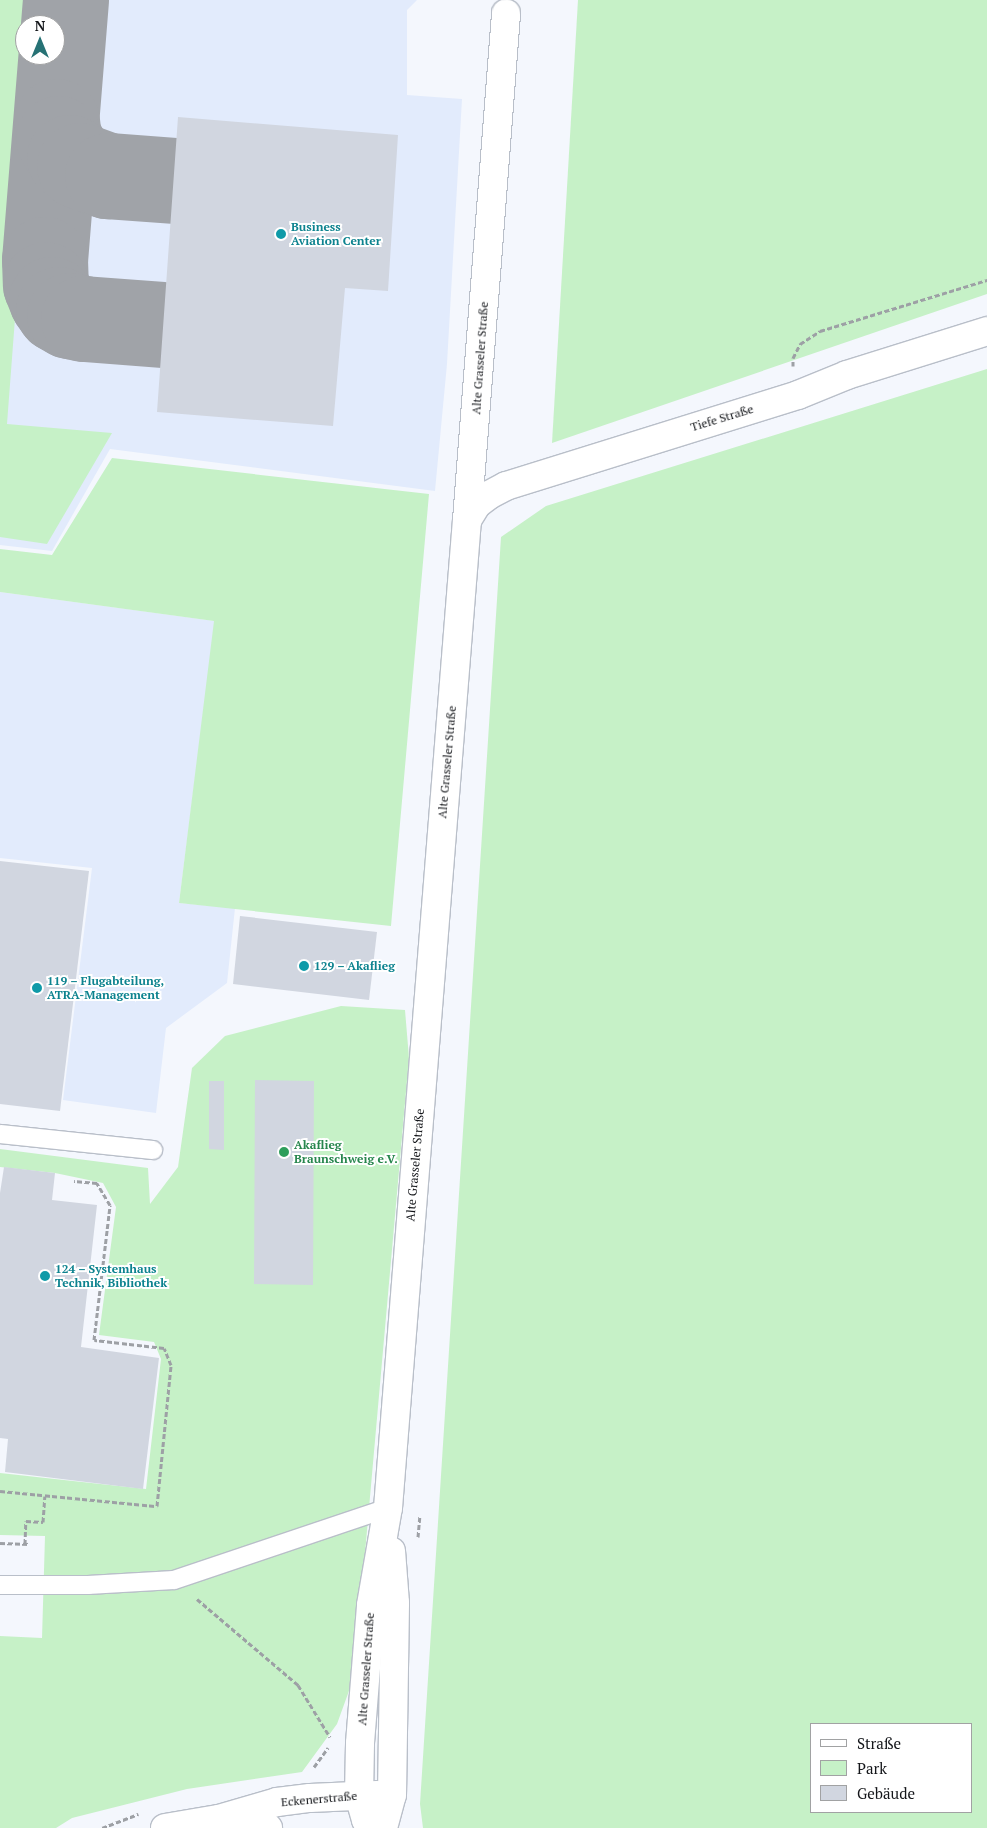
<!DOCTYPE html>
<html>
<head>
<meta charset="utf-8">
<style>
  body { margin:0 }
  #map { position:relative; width:987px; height:1828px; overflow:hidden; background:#f4f7fd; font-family:"PT Serif",serif }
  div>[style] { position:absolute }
  .built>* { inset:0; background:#e2ebfc }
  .green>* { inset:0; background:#c6f1c7 }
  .taxiway>* { height:86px; margin:-43px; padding:0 43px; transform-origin:43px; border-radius:43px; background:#a0a3a8 }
  .building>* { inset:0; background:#d1d6e0 }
  .path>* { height:3px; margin-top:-1.5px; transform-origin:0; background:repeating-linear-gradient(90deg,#9da0a5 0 5px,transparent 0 7.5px) }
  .roads { filter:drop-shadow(1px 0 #b9bfc9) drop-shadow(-1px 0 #b9bfc9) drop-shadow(0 1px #b9bfc9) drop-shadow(0 -1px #b9bfc9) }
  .lane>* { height:18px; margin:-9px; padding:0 9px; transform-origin:9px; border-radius:9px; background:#fff }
  .street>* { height:28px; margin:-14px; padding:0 14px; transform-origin:14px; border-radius:14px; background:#fff }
  .secondary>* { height:28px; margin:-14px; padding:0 14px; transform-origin:14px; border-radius:14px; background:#fff }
  .dots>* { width:14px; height:14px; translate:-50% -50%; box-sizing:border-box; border:2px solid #fff; border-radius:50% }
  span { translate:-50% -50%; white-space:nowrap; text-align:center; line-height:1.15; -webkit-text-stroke:4px #fff; paint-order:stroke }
  .culture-label { font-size:12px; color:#0d838f; font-weight:700 }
  .left { translate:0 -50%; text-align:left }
  .street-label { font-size:12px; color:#14161a }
  .leisure-label { font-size:12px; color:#27864d; font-weight:700 }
  .legend { position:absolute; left:810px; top:1723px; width:162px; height:90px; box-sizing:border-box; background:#fff; border:1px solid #a1a2a3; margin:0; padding:6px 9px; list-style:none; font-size:15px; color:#14161a }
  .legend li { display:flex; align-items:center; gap:10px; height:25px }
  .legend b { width:25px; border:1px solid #a1a2a3 }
  .north { position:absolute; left:15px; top:15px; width:50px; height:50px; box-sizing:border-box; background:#fff; border:1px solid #a1a2a3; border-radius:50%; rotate:0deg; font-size:14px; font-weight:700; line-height:20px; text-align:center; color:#14161a }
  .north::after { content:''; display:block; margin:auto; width:18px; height:22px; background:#277275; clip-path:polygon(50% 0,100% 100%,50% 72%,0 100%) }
</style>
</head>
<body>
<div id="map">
  <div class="built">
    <i style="clip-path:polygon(evenodd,0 0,417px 0,407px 10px,407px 95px,462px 99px,447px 364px,435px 491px,110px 449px,52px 551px,0 545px,0 0,25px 25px,55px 25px,55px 55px,25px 55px,25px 25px)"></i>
    <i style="clip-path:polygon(0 592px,215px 621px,179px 903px,235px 908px,227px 983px,166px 1028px,156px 1113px,63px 1100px,92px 868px,0 858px)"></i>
  </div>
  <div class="green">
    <i style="clip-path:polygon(0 0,39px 0,37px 25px,25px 25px,25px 55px,35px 55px,7px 424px,112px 433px,47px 544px,0 537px)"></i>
    <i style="clip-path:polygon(578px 0,987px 0,987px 294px,552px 443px)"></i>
    <i style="clip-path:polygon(evenodd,987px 369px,987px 1828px,423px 1828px,420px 1804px,501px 537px,546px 506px,987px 369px,971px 1724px,971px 1812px,811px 1812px,811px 1724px,971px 1724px)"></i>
    <i style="clip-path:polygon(112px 458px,429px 494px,391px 926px,179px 903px,214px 621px,0 592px,0 549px,52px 555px)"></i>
    <i style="clip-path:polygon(341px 1006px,405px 1010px,409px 1058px,354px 1677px,337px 1724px,302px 1772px,187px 1789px,72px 1818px,56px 1828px,0 1828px,0 1636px,42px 1638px,45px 1536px,0 1535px,0 1473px,146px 1489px,161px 1359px,154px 1342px,99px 1335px,116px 1207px,103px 1183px,55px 1173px,0 1167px,0 1149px,148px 1168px,150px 1204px,178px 1167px,192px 1068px,225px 1036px)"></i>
  </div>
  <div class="taxiway">
    <i style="left:66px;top:0;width:261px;rotate:94.6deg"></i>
    <i style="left:45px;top:260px;width:25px;rotate:88deg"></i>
    <i style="left:46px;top:285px;width:16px;rotate:68deg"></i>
    <i style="left:52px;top:300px;width:12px;rotate:55deg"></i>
    <i style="left:59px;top:310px;width:13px;rotate:29deg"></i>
    <i style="left:70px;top:316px;width:14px;rotate:12deg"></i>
    <i style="left:84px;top:319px;width:78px;rotate:4.4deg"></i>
    <i style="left:57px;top:122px;width:17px;rotate:83deg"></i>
    <i style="left:59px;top:139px;width:22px;rotate:60deg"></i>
    <i style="left:70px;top:158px;width:13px;rotate:39deg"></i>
    <i style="left:80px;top:166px;width:30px;rotate:20deg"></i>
    <i style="left:108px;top:176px;width:66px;rotate:4.3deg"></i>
  </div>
  <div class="building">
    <i style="clip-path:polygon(178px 117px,398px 135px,388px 291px,345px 288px,333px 426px,157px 412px)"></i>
    <i style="clip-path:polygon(0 861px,89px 871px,60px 1111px,0 1104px)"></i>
    <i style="clip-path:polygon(240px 916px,377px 932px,369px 1000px,233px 984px)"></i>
    <i style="clip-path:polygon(255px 1080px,314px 1081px,313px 1285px,254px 1284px)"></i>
    <i style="clip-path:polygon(209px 1081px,224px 1081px,224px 1150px,209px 1149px)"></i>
    <i style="clip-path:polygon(4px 1167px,55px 1173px,52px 1200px,97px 1205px,81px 1347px,159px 1358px,143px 1489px,5px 1472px,8px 1439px,0 1438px,0 1193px)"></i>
  </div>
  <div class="path">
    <i style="left:793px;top:366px;width:8px;rotate:-90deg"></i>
    <i style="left:793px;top:358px;width:16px;rotate:-63deg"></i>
    <i style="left:800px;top:344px;width:24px;rotate:-33deg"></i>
    <i style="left:820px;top:331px;width:175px;rotate:-17deg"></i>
    <i style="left:0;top:1491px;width:158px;rotate:5.5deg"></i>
    <i style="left:157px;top:1506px;width:142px;rotate:-84.3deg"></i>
    <i style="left:171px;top:1365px;width:18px;rotate:-112deg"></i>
    <i style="left:164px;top:1348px;width:70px;rotate:-173.5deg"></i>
    <i style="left:94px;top:1340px;width:136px;rotate:-83.2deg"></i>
    <i style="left:110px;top:1205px;width:26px;rotate:-121deg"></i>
    <i style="left:97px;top:1183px;width:23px;rotate:-175deg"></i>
    <i style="left:418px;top:1537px;width:21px;rotate:-85deg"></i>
    <i style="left:0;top:1543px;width:29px;rotate:2deg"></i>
    <i style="left:25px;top:1544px;width:23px;rotate:-88deg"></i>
    <i style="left:26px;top:1521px;width:17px;rotate:3deg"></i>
    <i style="left:43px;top:1522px;width:26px;rotate:-86deg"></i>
    <i style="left:197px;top:1599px;width:133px;rotate:40.4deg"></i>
    <i style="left:298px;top:1685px;width:61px;rotate:58.4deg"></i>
    <i style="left:314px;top:1767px;width:24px;rotate:-54deg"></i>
    <i style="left:102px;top:1828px;width:39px;rotate:-21deg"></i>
  </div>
  <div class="roads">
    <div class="lane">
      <i style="left:0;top:1134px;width:154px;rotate:6deg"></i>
      <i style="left:0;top:1585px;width:88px"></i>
      <i style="left:88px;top:1585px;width:86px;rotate:-3.3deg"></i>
      <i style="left:174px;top:1580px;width:226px;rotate:-18.6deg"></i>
    </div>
    <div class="street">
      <i style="left:467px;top:520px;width:508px;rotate:-85.59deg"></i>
    </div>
    <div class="secondary">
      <i style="left:223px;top:1819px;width:46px;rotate:11.3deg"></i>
      <i style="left:165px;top:1828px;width:55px;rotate:-9.5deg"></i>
      <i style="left:219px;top:1819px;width:60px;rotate:-16.3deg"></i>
      <i style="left:277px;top:1802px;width:33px;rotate:-7deg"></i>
      <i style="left:310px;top:1798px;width:67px;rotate:-2.6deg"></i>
      <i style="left:371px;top:1828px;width:9px;rotate:-122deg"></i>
      <i style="left:366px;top:1820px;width:25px;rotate:-106deg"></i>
      <i style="left:359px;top:1796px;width:53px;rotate:-88.9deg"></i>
      <i style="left:360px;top:1743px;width:138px;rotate:-85.4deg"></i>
      <i style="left:371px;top:1605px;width:98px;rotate:-80.1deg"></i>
      <i style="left:388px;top:1508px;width:991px;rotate:-85.43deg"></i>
      <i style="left:467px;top:520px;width:19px;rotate:-58deg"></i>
      <i style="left:477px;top:504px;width:15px;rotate:-37deg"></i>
      <i style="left:489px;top:495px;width:19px;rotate:-28deg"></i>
      <i style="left:506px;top:486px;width:306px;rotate:-17.3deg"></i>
      <i style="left:798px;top:395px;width:53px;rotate:-22.2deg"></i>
      <i style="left:847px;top:375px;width:147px;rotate:-17.4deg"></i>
      <i style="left:383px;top:1828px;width:34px;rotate:-75deg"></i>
      <i style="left:392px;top:1795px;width:192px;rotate:-89.1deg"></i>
      <i style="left:395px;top:1603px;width:52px;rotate:-94.4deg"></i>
    </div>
  </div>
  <div class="dots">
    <i style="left:281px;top:234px;background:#0f9aa8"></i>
    <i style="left:304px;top:966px;background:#0f9aa8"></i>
    <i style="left:37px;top:988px;background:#0f9aa8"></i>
    <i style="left:284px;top:1152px;background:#2e9e5b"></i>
    <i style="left:45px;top:1276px;background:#0f9aa8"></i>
  </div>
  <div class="culture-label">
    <span class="left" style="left:291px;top:234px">Business<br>Aviation Center</span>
    <span class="left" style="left:314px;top:966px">129 – Akaflieg</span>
    <span class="left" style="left:47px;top:988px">119 – Flugabteilung,<br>ATRA-Management</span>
    <span class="left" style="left:55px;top:1276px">124 – Systemhaus<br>Technik, Bibliothek</span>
  </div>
  <div class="street-label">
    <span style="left:480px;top:358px;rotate:-86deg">Alte Grasseler Straße</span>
    <span style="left:722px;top:418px;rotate:-17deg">Tiefe Straße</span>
    <span style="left:447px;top:762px;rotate:-85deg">Alte Grasseler Straße</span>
    <span style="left:415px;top:1165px;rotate:-85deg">Alte Grasseler Straße</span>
    <span style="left:366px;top:1669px;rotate:-86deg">Alte Grasseler Straße</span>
    <span style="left:319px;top:1799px;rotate:-5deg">Eckenerstraße</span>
  </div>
  <div class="leisure-label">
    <span class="left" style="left:294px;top:1152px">Akaflieg<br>Braunschweig e.V.</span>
  </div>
  <ul class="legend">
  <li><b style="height:6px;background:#fff"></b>Straße</li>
  <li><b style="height:14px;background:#c6f1c7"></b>Park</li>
  <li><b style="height:14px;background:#d1d6e0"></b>Gebäude</li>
  </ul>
  <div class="north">N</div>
</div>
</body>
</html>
